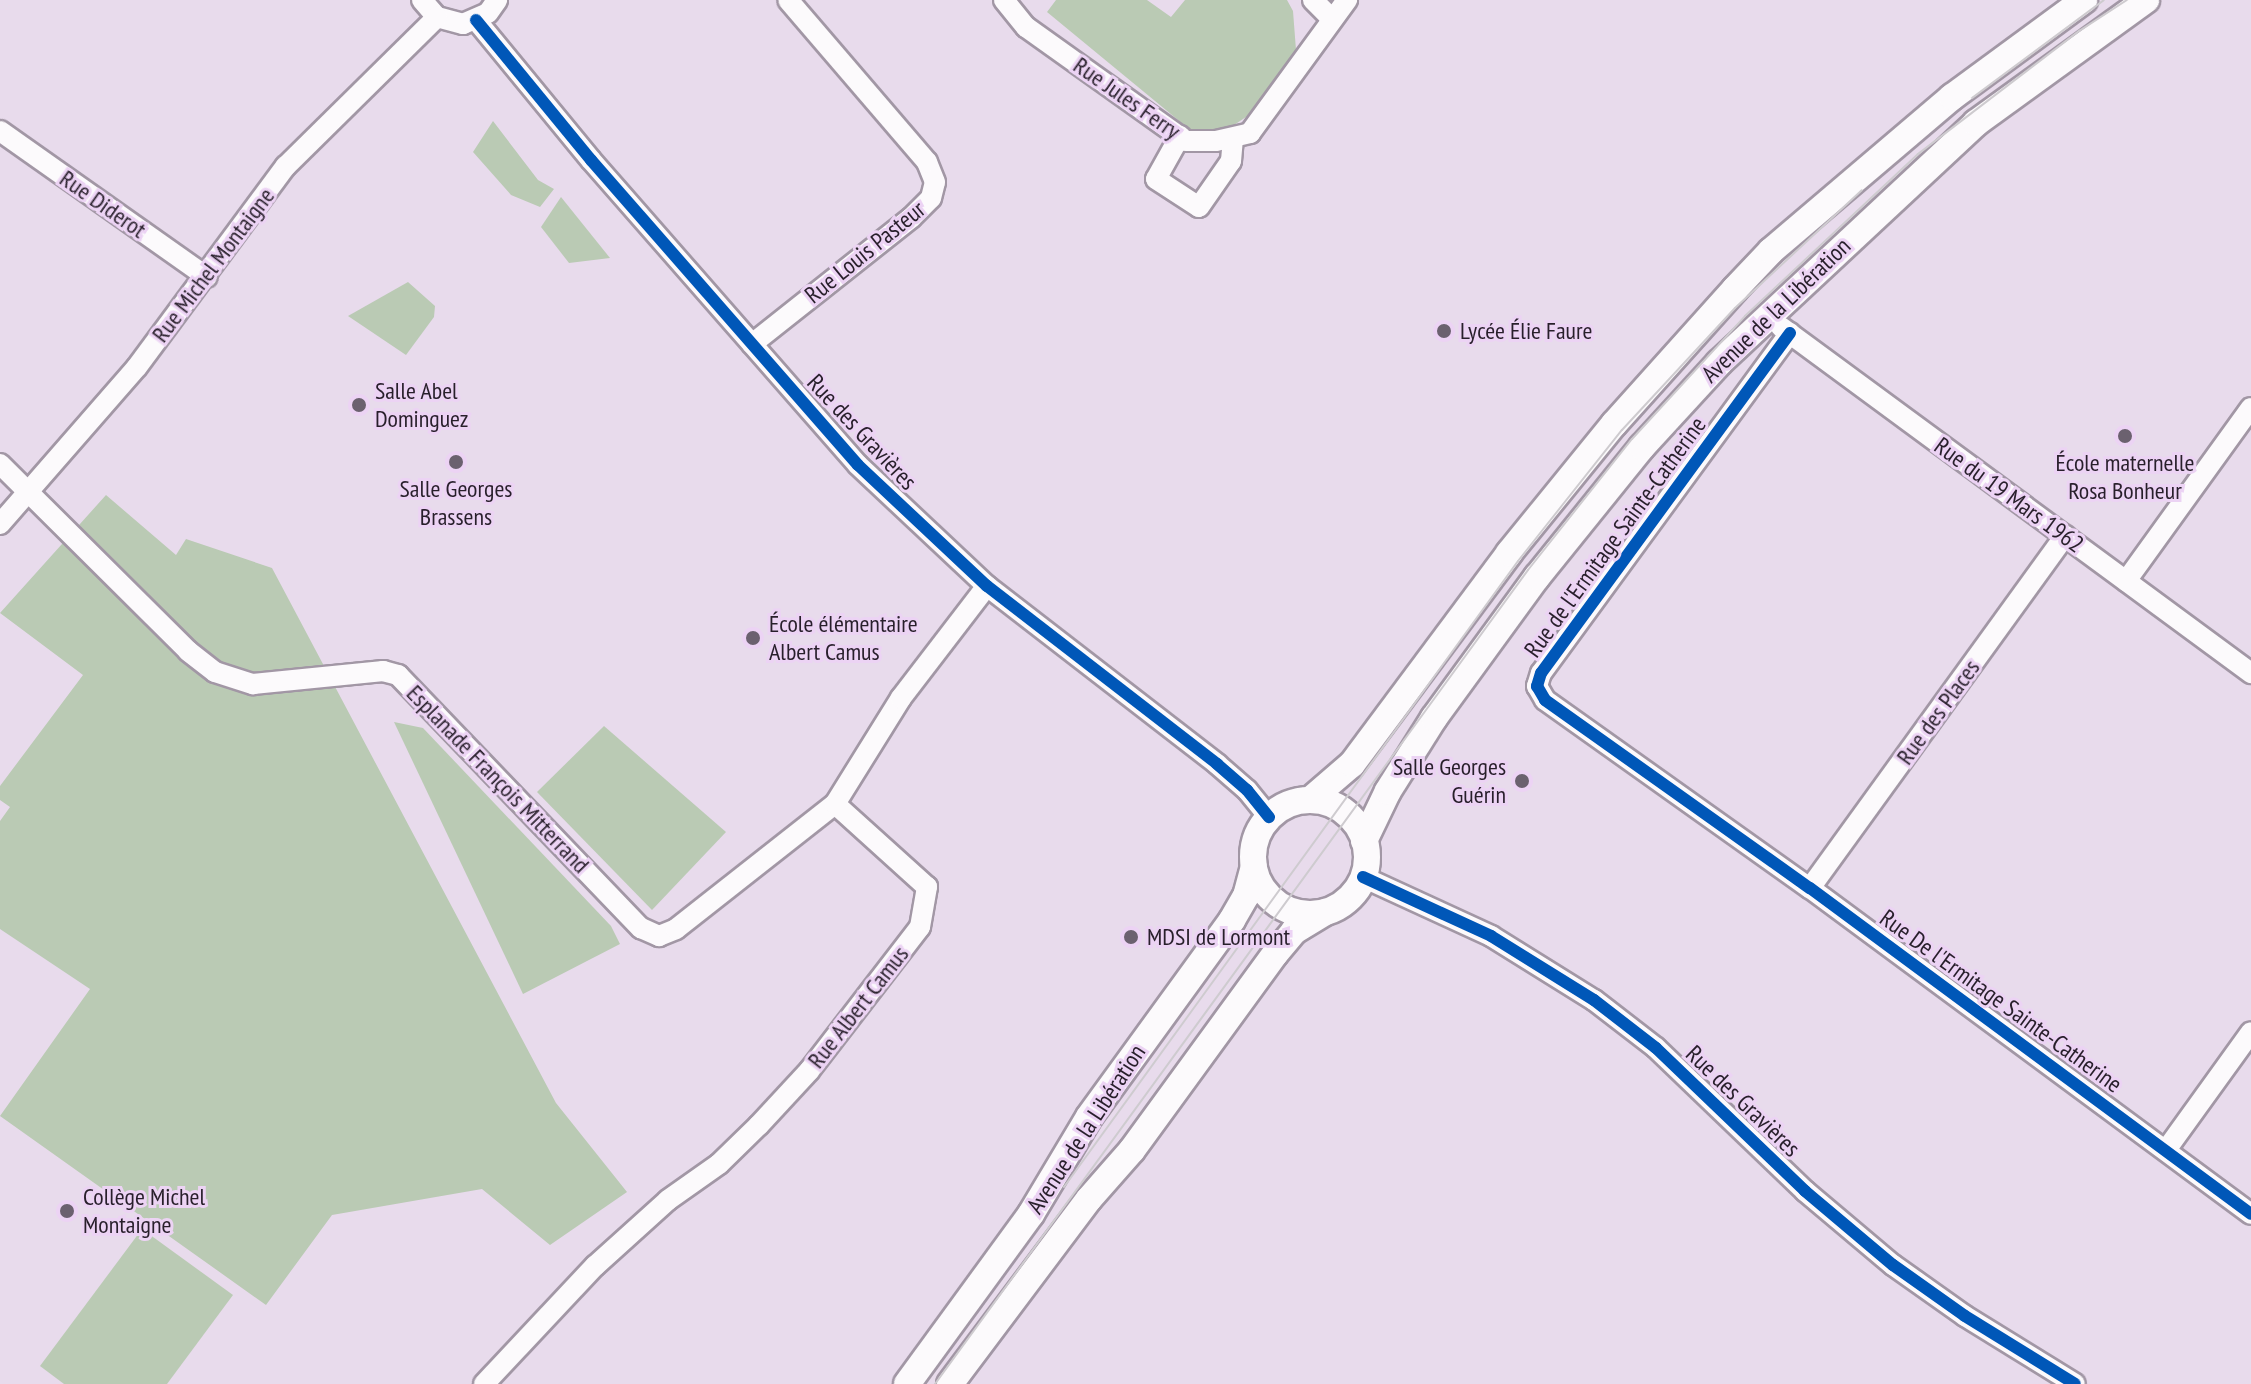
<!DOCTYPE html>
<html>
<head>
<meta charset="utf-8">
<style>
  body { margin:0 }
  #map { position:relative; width:2251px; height:1384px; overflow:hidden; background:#e8dbec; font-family:"PT Sans Narrow",sans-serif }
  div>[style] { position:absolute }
  .green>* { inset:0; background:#bacab4 }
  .roads { filter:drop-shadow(2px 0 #a297a5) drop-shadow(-2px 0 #a297a5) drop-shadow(0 2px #a297a5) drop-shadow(0 -2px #a297a5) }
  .minor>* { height:20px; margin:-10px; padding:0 10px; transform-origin:10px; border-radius:10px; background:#fcfafc }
  .tertiary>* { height:26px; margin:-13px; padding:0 13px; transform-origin:13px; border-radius:13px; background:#fcfafc }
  .tertiary>.ring { margin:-13px; padding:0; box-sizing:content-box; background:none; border:26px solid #fcfafc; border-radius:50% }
  .tram>* { height:2px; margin:-1px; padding:0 1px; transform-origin:1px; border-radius:1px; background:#cecbcf }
  .cycleway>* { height:12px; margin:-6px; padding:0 6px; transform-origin:6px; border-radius:6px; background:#0057b8 }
  .dots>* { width:22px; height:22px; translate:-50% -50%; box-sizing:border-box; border:4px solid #ecd3f4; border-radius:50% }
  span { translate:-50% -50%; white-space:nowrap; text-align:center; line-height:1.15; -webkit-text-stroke:6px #ecd3f4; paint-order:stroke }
  .street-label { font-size:24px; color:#281f2b }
  .poi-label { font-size:24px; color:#281f2b }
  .left { translate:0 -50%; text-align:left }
  .right { translate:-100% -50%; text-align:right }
</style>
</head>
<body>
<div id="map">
  <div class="green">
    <i style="clip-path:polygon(1056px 0,1147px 0,1171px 17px,1185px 0,1287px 0,1293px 11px,1296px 50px,1255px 111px,1222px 133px,1189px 129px,1047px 12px)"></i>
    <i style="clip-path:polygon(493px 121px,538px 180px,554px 189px,540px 207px,511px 195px,473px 152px)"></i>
    <i style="clip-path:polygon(561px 197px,610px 258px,569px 263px,541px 227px)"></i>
    <i style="clip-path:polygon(408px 282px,435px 306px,434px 317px,406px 355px,348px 316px)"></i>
    <i style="clip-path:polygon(106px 495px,176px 555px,186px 539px,272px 568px,556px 1103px,627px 1192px,550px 1245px,482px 1189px,332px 1215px,266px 1305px,0 1116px,90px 989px,0 929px,0 821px,10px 807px,0 800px,0 786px,83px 675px,0 613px)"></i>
    <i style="clip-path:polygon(394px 722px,423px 728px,611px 926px,620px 944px,523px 994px)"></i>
    <i style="clip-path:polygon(604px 726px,726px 832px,652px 910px,537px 792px)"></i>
    <i style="clip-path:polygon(142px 1229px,233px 1295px,167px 1384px,64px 1384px,40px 1366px)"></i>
  </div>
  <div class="roads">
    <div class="minor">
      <i style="left:422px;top:0;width:23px;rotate:49deg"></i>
      <i style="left:437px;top:17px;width:27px;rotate:15deg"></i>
      <i style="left:463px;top:24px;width:27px;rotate:-24deg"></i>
      <i style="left:488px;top:13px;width:16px;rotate:-55deg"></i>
      <i style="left:1004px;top:0;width:35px;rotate:51deg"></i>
      <i style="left:1026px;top:27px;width:196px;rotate:35.5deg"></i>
      <i style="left:1186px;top:141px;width:30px"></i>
      <i style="left:1216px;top:141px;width:35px;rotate:-13deg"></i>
      <i style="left:1250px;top:133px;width:165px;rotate:-53.9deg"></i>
      <i style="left:1313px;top:0;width:27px;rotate:45deg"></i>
      <i style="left:476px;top:20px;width:181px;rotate:50.6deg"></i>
      <i style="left:591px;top:160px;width:405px;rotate:48.8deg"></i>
      <i style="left:858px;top:465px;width:177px;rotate:43.2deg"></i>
      <i style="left:987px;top:586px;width:291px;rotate:37.7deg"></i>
      <i style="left:1217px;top:764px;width:40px;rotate:41deg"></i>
      <i style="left:1247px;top:790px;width:35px;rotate:51deg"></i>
      <i style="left:0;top:131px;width:253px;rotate:35.2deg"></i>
      <i style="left:1180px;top:136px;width:49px;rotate:119.2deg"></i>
      <i style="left:1156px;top:179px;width:51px;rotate:33.1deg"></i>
      <i style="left:1199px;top:207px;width:56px;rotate:-55.2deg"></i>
      <i style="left:1231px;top:161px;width:21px;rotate:-85deg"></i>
      <i style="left:1781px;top:327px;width:584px;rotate:36.36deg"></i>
      <i style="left:1790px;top:333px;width:421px;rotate:126.2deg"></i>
      <i style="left:1541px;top:673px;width:14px;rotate:107deg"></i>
      <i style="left:1537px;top:686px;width:16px;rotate:60deg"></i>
      <i style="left:1545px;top:700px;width:325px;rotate:35.4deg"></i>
      <i style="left:1810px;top:888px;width:548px;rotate:36.47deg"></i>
      <i style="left:752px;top:344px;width:203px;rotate:-38.4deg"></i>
      <i style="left:911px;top:218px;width:28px;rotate:-45deg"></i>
      <i style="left:931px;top:198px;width:16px;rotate:-76deg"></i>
      <i style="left:935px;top:182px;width:22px;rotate:-112deg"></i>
      <i style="left:927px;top:162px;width:213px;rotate:-130.6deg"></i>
      <i style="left:0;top:464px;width:265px;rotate:44.8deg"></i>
      <i style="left:188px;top:651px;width:34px;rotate:38deg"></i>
      <i style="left:215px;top:672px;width:40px;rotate:18deg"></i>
      <i style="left:253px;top:684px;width:131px;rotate:-5.7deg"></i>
      <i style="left:383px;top:671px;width:16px;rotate:15deg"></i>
      <i style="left:398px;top:675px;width:351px;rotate:46.2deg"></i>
      <i style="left:641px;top:928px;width:20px;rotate:24deg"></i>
      <i style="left:659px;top:936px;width:18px;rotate:-22deg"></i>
      <i style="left:676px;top:929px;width:202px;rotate:-38.2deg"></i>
      <i style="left:0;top:524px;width:208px;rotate:-48.9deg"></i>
      <i style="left:137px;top:367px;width:250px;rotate:-53.5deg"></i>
      <i style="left:286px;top:166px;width:212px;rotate:-44.6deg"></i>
      <i style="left:2126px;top:581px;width:213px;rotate:-54.2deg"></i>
      <i style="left:1363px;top:877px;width:141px;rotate:24.7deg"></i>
      <i style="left:1491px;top:936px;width:121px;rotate:31.9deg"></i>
      <i style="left:1594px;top:1000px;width:78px;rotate:37.7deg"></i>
      <i style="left:1656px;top:1048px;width:207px;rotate:43.8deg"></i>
      <i style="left:1805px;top:1191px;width:115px;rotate:40.1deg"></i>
      <i style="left:1893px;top:1265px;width:88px;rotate:35.3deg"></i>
      <i style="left:1965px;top:1316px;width:129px;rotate:31.7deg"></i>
      <i style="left:1810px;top:888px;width:435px;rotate:-54.1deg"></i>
      <i style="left:2166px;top:1150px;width:145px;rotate:-54.2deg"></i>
      <i style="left:484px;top:1384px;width:162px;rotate:-46.8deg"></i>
      <i style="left:595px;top:1266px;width:98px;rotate:-42.1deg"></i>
      <i style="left:668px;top:1200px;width:62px;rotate:-35.2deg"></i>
      <i style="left:719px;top:1164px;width:56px;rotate:-44.3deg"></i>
      <i style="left:759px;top:1125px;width:74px;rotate:-47.2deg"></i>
      <i style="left:809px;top:1071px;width:182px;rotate:-52.4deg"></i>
      <i style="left:920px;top:927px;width:41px;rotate:-80.1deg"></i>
      <i style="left:927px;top:887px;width:124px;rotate:-137.9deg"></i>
      <i style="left:835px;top:804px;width:125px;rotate:-58.1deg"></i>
      <i style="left:901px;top:698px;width:141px;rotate:-52.5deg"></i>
    </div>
    <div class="tertiary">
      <i style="left:1310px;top:800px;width:55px;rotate:-40.6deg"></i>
      <i style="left:1352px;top:764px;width:263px;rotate:-53.3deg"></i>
      <i style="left:1509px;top:553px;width:166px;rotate:-50.9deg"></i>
      <i style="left:1614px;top:424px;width:181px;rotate:-48.1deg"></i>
      <i style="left:1735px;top:289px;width:52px;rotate:-46.5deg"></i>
      <i style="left:1771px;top:251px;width:238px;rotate:-40.4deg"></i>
      <i style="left:1952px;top:97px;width:164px;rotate:-36.3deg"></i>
      <i class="ring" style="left:1253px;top:800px;width:88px;height:88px"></i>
      <i style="left:1364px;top:841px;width:55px;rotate:-64.4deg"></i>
      <i style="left:1388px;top:791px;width:86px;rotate:-57.8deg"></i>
      <i style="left:1434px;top:718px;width:175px;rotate:-53.9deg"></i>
      <i style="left:1537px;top:577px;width:167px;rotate:-51.1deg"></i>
      <i style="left:1642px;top:447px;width:114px;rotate:-47.5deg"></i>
      <i style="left:1719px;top:363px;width:352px;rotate:-43deg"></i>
      <i style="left:1976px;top:123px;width:210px;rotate:-35.9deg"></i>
      <i style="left:907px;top:1384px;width:210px;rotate:-53.9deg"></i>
      <i style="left:1031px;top:1214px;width:113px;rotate:-59.1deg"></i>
      <i style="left:1089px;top:1117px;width:243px;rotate:-54deg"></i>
      <i style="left:1232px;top:920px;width:28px;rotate:-60deg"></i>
      <i style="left:1246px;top:896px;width:30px;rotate:-75deg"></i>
      <i style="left:950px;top:1384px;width:231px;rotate:-53.1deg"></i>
      <i style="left:1089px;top:1199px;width:65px;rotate:-48.7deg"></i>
      <i style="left:1132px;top:1150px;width:243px;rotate:-53.9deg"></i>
      <i style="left:1275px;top:954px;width:30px;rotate:-50deg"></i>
      <i style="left:1294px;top:931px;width:37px;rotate:-31deg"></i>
    </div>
  </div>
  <div class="tram">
    <i style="left:1972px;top:98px;width:164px;rotate:-36.6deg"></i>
    <i style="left:1064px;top:1187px;width:773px;rotate:-54.05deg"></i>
    <i style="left:1518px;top:561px;width:167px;rotate:-51.6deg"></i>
    <i style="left:1622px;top:430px;width:166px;rotate:-47.2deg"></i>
    <i style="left:1735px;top:308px;width:173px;rotate:-42.9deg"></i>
    <i style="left:935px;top:1384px;width:1007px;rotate:-53.93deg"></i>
    <i style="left:1528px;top:570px;width:167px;rotate:-51.6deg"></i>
    <i style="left:1632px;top:439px;width:167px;rotate:-47.4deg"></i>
    <i style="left:1745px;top:316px;width:237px;rotate:-43.1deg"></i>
    <i style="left:1918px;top:154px;width:203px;rotate:-37.4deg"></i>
    <i style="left:2079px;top:31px;width:57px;rotate:-32.9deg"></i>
  </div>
  <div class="cycleway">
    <i style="left:476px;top:20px;width:181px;rotate:50.6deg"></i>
    <i style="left:591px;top:160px;width:405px;rotate:48.8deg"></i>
    <i style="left:858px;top:465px;width:177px;rotate:43.2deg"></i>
    <i style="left:987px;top:586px;width:291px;rotate:37.7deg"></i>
    <i style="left:1217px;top:764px;width:40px;rotate:41deg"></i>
    <i style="left:1247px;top:790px;width:35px;rotate:51deg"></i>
    <i style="left:1790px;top:333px;width:421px;rotate:126.2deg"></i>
    <i style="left:1541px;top:673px;width:14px;rotate:107deg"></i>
    <i style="left:1537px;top:686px;width:16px;rotate:60deg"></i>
    <i style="left:1545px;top:700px;width:325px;rotate:35.4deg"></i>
    <i style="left:1810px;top:888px;width:548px;rotate:36.47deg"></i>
    <i style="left:1363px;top:877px;width:141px;rotate:24.7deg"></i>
    <i style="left:1491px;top:936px;width:121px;rotate:31.9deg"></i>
    <i style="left:1594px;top:1000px;width:78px;rotate:37.7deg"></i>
    <i style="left:1656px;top:1048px;width:207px;rotate:43.8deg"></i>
    <i style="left:1805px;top:1191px;width:115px;rotate:40.1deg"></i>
    <i style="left:1893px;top:1265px;width:88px;rotate:35.3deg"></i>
    <i style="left:1965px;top:1316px;width:129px;rotate:31.7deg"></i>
  </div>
  <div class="dots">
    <i style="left:1444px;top:331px;background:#6b616f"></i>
    <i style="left:359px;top:405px;background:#6b616f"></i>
    <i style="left:2125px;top:436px;background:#6b616f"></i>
    <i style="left:456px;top:462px;background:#6b616f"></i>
    <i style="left:753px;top:638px;background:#6b616f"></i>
    <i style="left:1522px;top:781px;background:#6b616f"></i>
    <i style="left:1131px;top:937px;background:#6b616f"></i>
    <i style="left:67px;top:1211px;background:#6b616f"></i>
  </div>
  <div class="street-label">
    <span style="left:1127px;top:98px;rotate:35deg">Rue Jules Ferry</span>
    <span style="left:103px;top:204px;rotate:35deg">Rue Diderot</span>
    <span style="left:865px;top:252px;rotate:-39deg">Rue Louis Pasteur</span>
    <span style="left:213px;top:265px;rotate:-53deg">Rue Michel Montaigne</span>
    <span style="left:1776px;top:310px;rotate:-44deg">Avenue de la Libération</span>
    <span style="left:862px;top:432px;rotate:47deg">Rue des Gravières</span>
    <span style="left:2009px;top:495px;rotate:36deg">Rue du 19 Mars 1962</span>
    <span style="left:1615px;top:537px;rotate:-54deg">Rue de l'Ermitage Sainte-Catherine</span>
    <span style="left:1938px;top:712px;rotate:-54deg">Rue des Places</span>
    <span style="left:498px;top:779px;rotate:46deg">Esplanade François Mitterrand</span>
    <span style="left:2001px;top:1001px;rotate:36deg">Rue De l'Ermitage Sainte-Catherine</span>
    <span style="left:858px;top:1007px;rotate:-52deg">Rue Albert Camus</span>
    <span style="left:1743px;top:1101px;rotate:44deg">Rue des Gravières</span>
    <span style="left:1086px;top:1129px;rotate:-57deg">Avenue de la Libération</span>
  </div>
  <div class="poi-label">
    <span class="left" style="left:1460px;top:331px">Lycée Élie Faure</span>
    <span class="left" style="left:375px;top:405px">Salle Abel<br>Dominguez</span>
    <span style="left:2125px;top:477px">École maternelle<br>Rosa Bonheur</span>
    <span style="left:456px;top:503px">Salle Georges<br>Brassens</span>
    <span class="left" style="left:769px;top:638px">École élémentaire<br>Albert Camus</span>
    <span class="right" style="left:1506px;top:781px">Salle Georges<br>Guérin</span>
    <span class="left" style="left:1147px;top:937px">MDSI de Lormont</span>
    <span class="left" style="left:83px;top:1211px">Collège Michel<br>Montaigne</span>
  </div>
</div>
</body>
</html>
